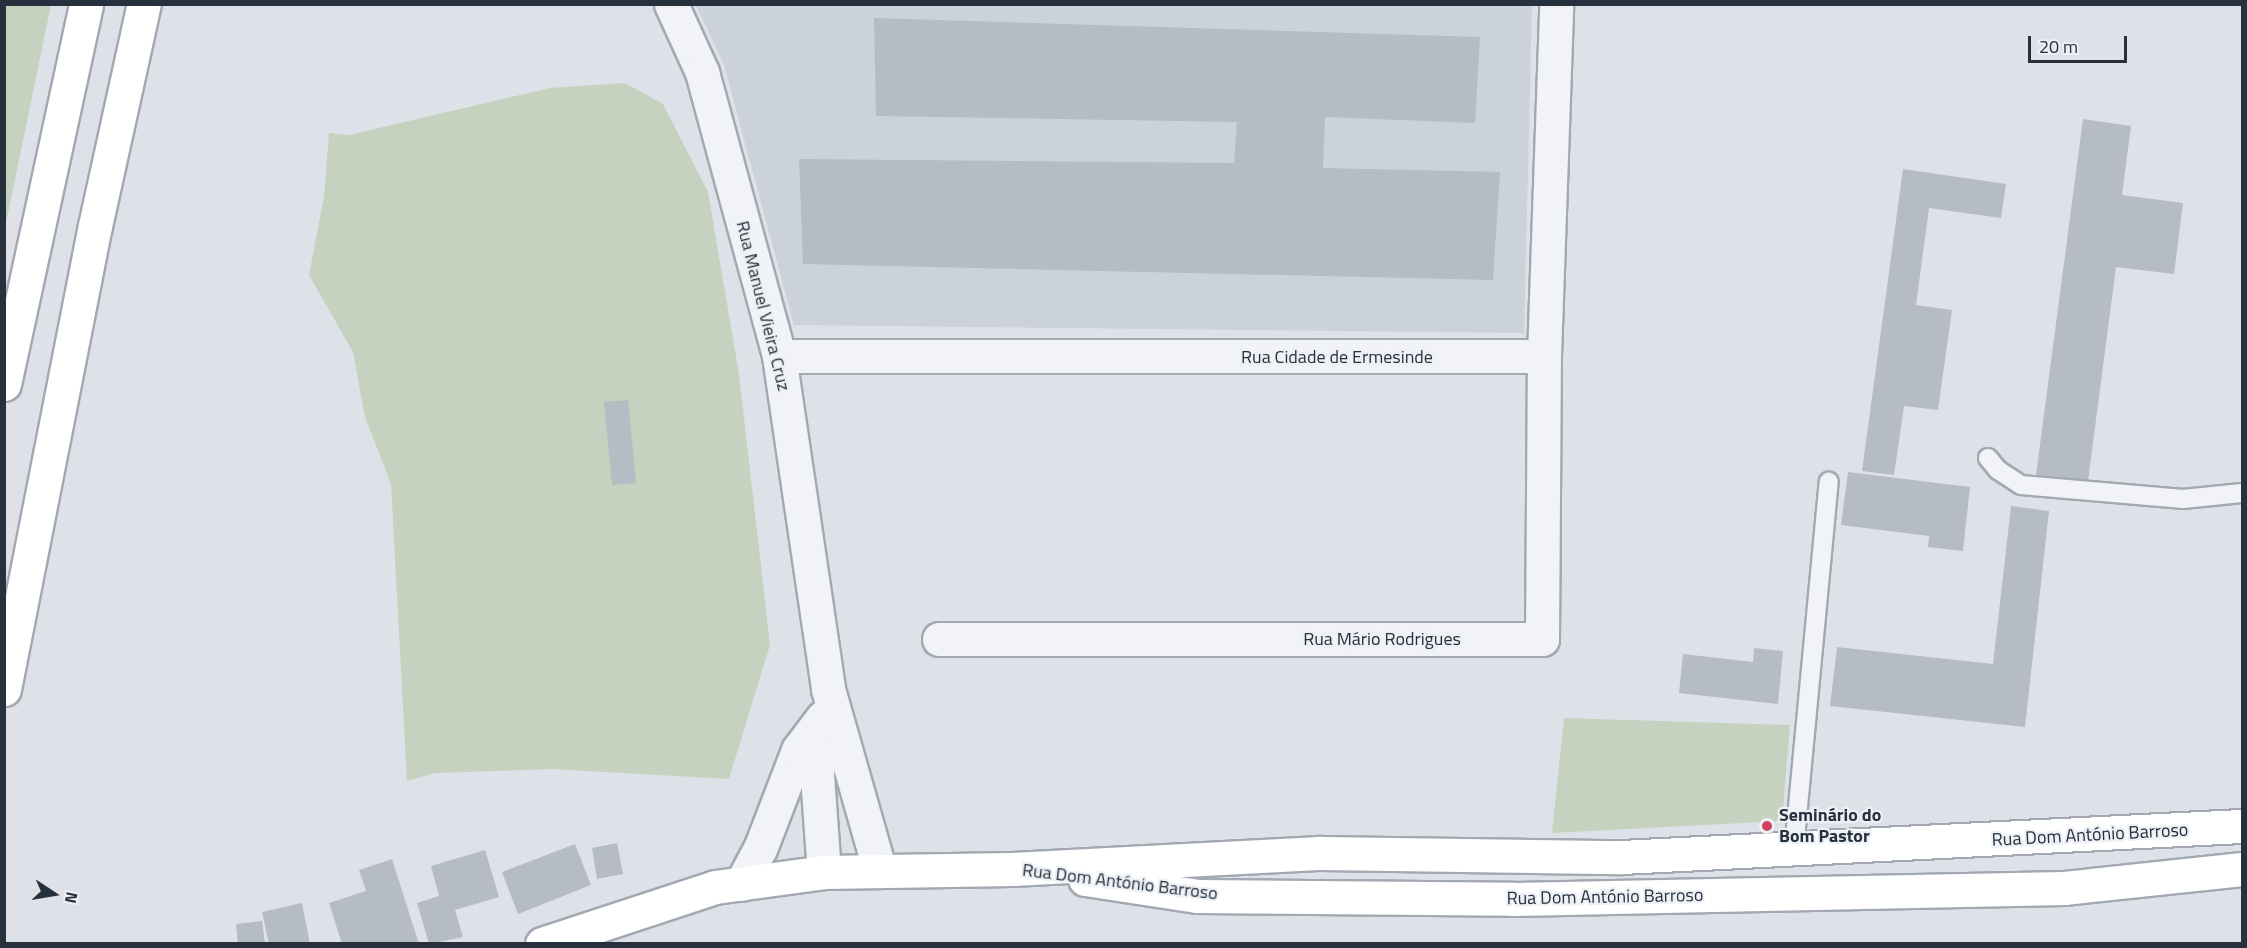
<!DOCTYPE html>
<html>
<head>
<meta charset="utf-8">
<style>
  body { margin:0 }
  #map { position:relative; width:2247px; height:948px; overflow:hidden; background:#dee2e8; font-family:"Titillium Web",sans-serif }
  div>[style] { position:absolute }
  .built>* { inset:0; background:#ccd2da }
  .green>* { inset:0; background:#c5d2bf }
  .building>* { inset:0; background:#b5bcc4 }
  .roads { filter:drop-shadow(2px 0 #a3a9b2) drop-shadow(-2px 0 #a3a9b2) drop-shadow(0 2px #a3a9b2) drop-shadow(0 -2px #a3a9b2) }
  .service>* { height:18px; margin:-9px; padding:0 9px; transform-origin:9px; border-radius:9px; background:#f1f3f6 }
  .minor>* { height:33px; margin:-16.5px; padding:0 16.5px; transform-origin:16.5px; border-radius:16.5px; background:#f1f3f6 }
  .secondary>* { height:33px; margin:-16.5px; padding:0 16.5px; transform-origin:16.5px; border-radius:16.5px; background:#fff }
  .motorway>* { height:33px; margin:-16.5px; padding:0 16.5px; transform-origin:16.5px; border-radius:16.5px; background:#fff }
  .dots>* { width:16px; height:16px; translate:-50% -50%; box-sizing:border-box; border:3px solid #edf1f5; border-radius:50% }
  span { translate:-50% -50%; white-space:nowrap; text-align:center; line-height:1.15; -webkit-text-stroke:4.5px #edf1f5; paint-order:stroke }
  .street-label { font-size:18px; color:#27313e }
  .poi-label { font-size:18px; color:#27313e; font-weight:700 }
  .left { translate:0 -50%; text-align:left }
  .frame { position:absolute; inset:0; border:6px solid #27313e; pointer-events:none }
  .north { position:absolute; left:24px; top:864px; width:60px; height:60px; -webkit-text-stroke:4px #edf1f5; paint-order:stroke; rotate:102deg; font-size:16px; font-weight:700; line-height:24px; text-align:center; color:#27313e }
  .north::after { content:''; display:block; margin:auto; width:21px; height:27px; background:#27313e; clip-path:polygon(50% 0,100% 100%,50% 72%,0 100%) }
  .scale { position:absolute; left:2028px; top:36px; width:99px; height:27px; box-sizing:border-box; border:3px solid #27313e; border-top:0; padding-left:8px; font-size:18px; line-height:21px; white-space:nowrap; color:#27313e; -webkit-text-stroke:4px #edf1f5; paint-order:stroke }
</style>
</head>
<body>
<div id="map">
  <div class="built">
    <i style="clip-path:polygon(696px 5px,1532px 5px,1524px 333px,794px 325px,724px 65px)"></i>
  </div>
  <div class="green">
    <i style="clip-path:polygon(4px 5px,51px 5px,5px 228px,4px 228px)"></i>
    <i style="clip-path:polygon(625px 83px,663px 104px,708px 192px,739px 374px,770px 645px,729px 779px,551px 769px,435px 773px,407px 781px,391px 484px,365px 417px,353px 352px,309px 275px,324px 197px,329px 133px,349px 135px,550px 88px)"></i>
    <i style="clip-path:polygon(1564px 718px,1790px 725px,1782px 821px,1552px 833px)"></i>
  </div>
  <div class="building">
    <i style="clip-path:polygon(874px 18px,1480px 37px,1475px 123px,1325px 117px,1323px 168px,1500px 172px,1493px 280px,803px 264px,799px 159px,1234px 163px,1237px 122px,876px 116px)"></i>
    <i style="clip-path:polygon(2083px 119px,2131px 126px,2122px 195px,2183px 203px,2174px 274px,2116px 267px,2088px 481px,2036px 475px)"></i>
    <i style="clip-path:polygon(1903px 169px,2006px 184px,2001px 218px,1929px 208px,1916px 305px,1952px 310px,1938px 410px,1904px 406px,1894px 475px,1862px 471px)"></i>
    <i style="clip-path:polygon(628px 400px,636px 483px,612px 485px,604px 402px)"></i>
    <i style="clip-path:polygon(1848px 472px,1970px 487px,1963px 551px,1928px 547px,1929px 536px,1841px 525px)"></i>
    <i style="clip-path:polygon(2011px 506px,2049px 511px,2025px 727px,1830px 706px,1837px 647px,1993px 664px)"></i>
    <i style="clip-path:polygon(1754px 648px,1783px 651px,1778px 704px,1679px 693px,1683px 654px,1753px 662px)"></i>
    <i style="clip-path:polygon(617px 843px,623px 874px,597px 879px,592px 848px)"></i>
    <i style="clip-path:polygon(575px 844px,591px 885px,518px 914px,502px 872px)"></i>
    <i style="clip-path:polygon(485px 850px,499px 897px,455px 910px,463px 937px,429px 944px,417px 903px,439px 896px,431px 866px)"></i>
    <i style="clip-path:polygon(392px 859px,419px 944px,342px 944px,329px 903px,366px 891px,359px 870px)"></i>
    <i style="clip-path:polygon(302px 903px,310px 944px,269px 944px,262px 912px)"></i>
    <i style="clip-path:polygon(262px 921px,265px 944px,238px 944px,236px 924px)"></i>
  </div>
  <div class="roads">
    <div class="service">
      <i style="left:1988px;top:458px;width:16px;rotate:50deg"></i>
      <i style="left:1998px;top:470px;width:27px;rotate:33deg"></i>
      <i style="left:2021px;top:485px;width:163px;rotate:4.9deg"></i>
      <i style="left:2183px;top:499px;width:59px;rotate:-5.8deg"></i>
      <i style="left:1794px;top:849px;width:369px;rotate:-84.6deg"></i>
    </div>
    <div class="minor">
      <i style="left:671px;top:4px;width:75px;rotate:65.5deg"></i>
      <i style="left:702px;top:72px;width:294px;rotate:74.8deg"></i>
      <i style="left:779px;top:356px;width:337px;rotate:81.6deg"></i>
      <i style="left:828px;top:689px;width:189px;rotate:74.1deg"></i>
      <i style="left:779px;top:356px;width:765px"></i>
      <i style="left:939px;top:639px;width:603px"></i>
      <i style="left:1542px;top:639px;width:283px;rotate:-89.6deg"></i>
      <i style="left:1544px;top:356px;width:352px;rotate:-88deg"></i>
      <i style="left:822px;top:720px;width:55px;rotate:95.2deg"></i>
      <i style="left:817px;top:775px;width:97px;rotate:85.9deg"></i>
      <i style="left:741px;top:884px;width:40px;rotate:-62deg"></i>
      <i style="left:760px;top:849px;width:106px;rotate:-69deg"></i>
      <i style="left:798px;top:750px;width:41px;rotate:-52.9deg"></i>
    </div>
    <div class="secondary">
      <i style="left:1085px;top:879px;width:113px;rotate:8.6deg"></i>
      <i style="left:1197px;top:896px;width:316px;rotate:0.5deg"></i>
      <i style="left:1513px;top:899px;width:551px;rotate:-1.14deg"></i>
      <i style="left:2064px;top:888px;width:179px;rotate:-6.1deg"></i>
      <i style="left:542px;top:944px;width:182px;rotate:-18.2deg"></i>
      <i style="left:715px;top:887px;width:110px;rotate:-7.8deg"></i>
      <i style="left:824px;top:872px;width:188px;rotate:-0.9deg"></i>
      <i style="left:1012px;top:869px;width:309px;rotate:-3deg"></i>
      <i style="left:1321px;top:853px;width:300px;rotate:0.8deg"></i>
      <i style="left:1621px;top:857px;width:622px;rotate:-2.86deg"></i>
    </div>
    <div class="motorway">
      <i style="left:4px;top:384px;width:389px;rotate:-77.8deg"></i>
      <i style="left:4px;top:689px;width:472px;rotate:-78.9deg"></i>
      <i style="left:95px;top:226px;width:227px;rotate:-77.6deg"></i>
    </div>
  </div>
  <div class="dots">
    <i style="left:1767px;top:826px;background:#ce4261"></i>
  </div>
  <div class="street-label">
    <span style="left:763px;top:306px;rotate:76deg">Rua Manuel Vieira Cruz</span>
    <span style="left:1337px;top:357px">Rua Cidade de Ermesinde</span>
    <span style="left:1382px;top:639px">Rua Mário Rodrigues</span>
    <span style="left:2090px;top:835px;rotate:-3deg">Rua Dom António Barroso</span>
    <span style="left:1120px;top:882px;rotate:7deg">Rua Dom António Barroso</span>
    <span style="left:1605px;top:897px;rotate:-1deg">Rua Dom António Barroso</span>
  </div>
  <div class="poi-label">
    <span class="left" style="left:1779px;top:826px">Seminário do<br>Bom Pastor</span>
  </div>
  <div class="frame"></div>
  <div class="north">N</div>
  <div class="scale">20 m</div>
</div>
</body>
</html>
